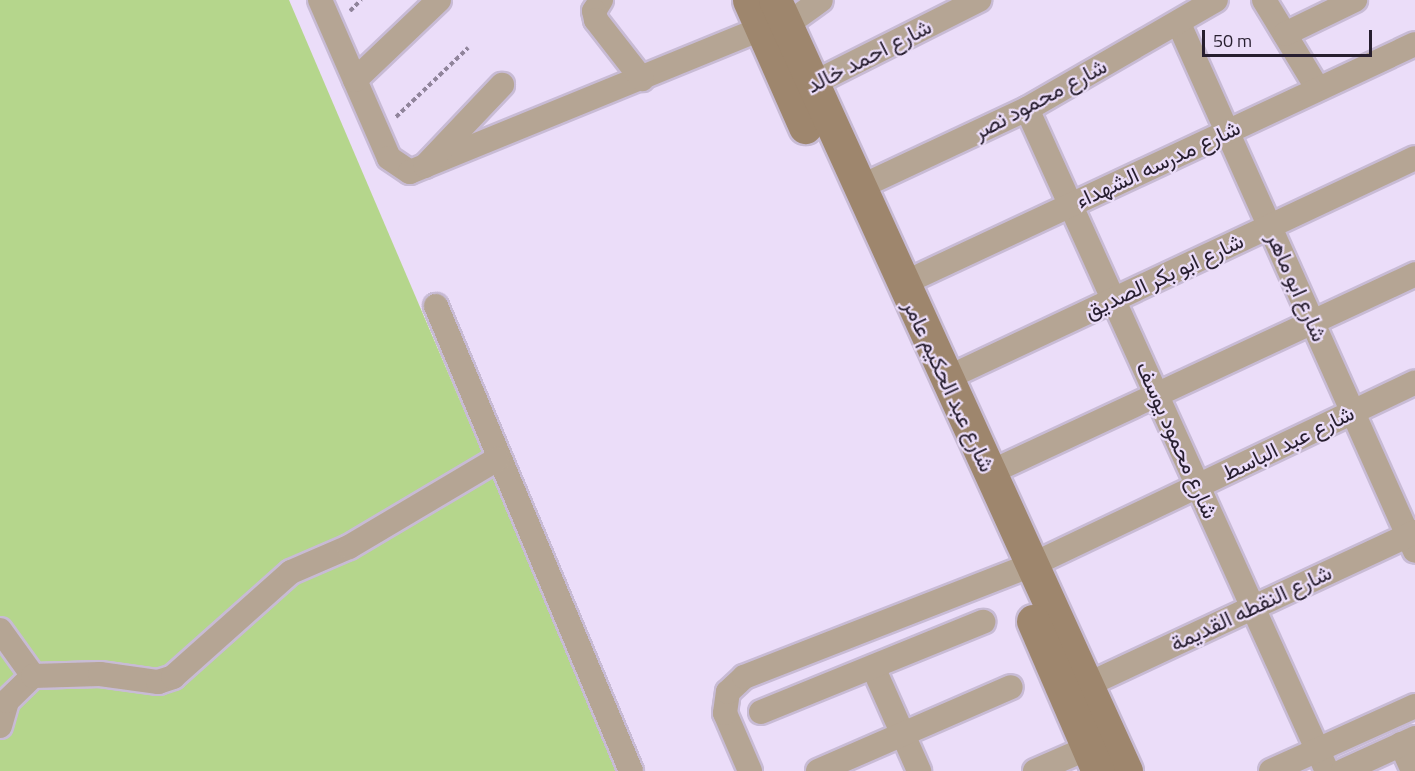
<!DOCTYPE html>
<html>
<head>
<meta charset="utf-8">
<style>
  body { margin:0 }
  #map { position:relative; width:1415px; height:771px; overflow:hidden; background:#ebddf9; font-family:"Titillium Web",Vazirmatn,sans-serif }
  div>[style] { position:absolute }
  .green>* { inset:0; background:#b5d68c }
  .path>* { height:4px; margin-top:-2px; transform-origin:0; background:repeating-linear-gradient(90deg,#90849b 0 4.5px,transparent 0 7.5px) }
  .roads { filter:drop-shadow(2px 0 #c8bbd5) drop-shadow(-2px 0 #c8bbd5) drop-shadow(0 2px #c8bbd5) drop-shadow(0 -2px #c8bbd5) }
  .street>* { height:24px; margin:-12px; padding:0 12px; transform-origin:12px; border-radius:12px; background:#b5a594 }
  .secondary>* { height:33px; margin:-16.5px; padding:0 16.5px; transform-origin:16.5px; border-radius:16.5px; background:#9e866d }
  span { translate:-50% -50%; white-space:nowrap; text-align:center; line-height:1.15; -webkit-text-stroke:4.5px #ebddf9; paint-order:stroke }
  .street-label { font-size:22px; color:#271e2f }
  .scale { position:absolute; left:1202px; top:30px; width:170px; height:27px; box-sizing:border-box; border:3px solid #271e2f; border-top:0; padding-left:8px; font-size:18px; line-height:21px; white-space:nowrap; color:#271e2f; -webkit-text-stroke:4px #ebddf9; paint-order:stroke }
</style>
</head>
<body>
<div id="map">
  <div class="green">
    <i style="clip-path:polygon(0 0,289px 0,618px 771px,0 771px)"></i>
  </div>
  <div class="path">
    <i style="left:350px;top:11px;width:16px;rotate:-45deg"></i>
    <i style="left:396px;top:117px;width:100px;rotate:-43.8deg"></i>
  </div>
  <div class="roads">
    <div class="street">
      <i style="left:320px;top:0;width:172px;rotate:66.4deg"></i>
      <i style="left:389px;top:158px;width:25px;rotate:34deg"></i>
      <i style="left:410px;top:172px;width:378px;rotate:-22.2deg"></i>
      <i style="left:601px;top:0;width:13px;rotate:122deg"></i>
      <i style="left:594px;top:11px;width:9px;rotate:77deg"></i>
      <i style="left:596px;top:20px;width:75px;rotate:52.1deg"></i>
      <i style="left:1264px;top:0;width:104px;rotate:58.8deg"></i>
      <i style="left:1179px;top:24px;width:577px;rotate:65.88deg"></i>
      <i style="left:785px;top:26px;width:44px;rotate:-35.8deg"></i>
      <i style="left:1285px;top:34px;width:78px;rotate:-25.9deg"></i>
      <i style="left:355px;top:80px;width:116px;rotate:-43.6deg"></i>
      <i style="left:798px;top:91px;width:203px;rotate:-26.7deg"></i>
      <i style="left:1027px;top:109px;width:727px;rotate:65.62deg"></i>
      <i style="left:425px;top:166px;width:112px;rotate:-46.5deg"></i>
      <i style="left:858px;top:188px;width:187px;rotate:-25.1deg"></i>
      <i style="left:1027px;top:109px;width:218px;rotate:-30deg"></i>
      <i style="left:902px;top:284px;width:566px;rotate:-25.07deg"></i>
      <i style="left:436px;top:306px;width:504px;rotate:67.25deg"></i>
      <i style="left:945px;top:379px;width:519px;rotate:-25.18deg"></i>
      <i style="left:989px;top:473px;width:470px;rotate:-25deg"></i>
      <i style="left:0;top:630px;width:57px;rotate:54.3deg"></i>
      <i style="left:873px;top:667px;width:114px;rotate:66.1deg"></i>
      <i style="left:1087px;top:685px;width:362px;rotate:-25deg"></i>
      <i style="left:761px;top:712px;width:240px;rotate:-22.1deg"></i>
      <i style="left:0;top:726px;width:26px;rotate:-74deg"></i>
      <i style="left:7px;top:701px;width:36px;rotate:-44deg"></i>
      <i style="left:33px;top:676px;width:67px;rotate:-1.7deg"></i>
      <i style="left:100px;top:674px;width:59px;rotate:7.9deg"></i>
      <i style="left:158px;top:682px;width:16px;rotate:-18deg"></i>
      <i style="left:173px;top:677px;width:158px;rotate:-41.7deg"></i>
      <i style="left:291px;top:572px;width:63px;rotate:-23.3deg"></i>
      <i style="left:349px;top:547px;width:172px;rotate:-30.7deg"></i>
      <i style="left:1401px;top:744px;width:30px;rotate:66deg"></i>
      <i style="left:750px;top:771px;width:63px;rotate:-113.3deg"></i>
      <i style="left:725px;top:713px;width:21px;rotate:-82deg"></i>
      <i style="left:728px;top:692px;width:22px;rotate:-43deg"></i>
      <i style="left:744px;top:677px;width:309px;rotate:-21.3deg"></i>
      <i style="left:1032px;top:565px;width:424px;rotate:-25.5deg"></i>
      <i style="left:818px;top:771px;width:210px;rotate:-23.5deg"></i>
      <i style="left:1035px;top:771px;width:58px;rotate:-23.5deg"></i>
      <i style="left:1271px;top:771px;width:158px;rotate:-24.3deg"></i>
      <i style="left:1343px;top:771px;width:79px;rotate:-24.6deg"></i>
    </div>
    <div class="secondary">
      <i style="left:749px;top:0;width:139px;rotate:66.2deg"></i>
      <i style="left:775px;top:0;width:847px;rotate:65.52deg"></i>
      <i style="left:1033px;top:621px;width:163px;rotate:66.6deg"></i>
    </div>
  </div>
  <div class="street-label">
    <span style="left:869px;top:56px;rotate:-27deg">شارع احمد خالد</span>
    <span style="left:1040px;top:99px;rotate:-28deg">شارع محمود نصر</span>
    <span style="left:1158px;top:164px;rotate:-25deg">شارع مدرسه الشهداء</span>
    <span style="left:1164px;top:276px;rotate:-25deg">شارع ابو بكر الصديق</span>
    <span style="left:1297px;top:287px;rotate:66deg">شارع ابو ماهر</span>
    <span style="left:949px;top:386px;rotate:65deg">شارع عبد الحكيم عامر</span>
    <span style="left:1177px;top:440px;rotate:66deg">شارع محمود يوسف</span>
    <span style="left:1288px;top:443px;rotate:-26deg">شارع عبد الباسط</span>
    <span style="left:1251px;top:608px;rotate:-25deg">شارع النقطه القديمة</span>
  </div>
  <div class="scale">50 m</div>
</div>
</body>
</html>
